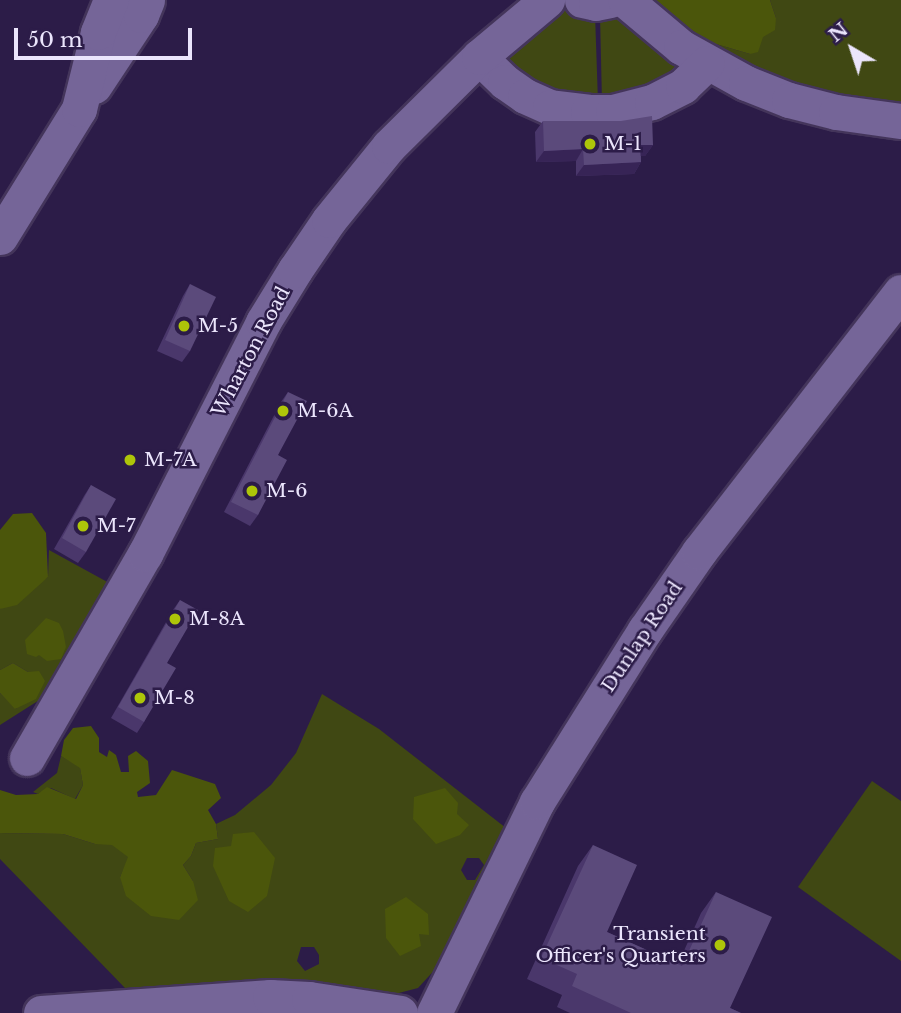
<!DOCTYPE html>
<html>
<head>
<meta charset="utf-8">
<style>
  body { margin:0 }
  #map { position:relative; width:901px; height:1013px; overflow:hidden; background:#2c1c48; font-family:"Libre Baskerville",serif }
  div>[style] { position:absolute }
  .green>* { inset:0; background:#404813 }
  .forest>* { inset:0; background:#4b560b }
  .roads { filter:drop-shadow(2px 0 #44355b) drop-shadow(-2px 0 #44355b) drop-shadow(0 2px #44355b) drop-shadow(0 -2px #44355b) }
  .minor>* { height:35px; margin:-17.5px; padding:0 17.5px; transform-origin:17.5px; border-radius:17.5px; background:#756598 }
  .wall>* { inset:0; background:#4a376b }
  .shaded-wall>* { inset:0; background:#372456 }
  .building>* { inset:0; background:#5b4a7b }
  .dots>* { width:19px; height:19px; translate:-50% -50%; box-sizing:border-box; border:4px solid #2c1c48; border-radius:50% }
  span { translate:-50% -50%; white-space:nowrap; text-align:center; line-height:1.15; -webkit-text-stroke:5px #2c1c48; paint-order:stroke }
  .poi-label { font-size:19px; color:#ebe5fc }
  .left { translate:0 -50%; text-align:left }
  .right { translate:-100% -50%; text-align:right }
  .street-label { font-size:19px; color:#ebe5fc }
  .north { position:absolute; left:817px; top:14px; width:70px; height:70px; -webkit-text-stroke:5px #2c1c48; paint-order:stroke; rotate:321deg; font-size:19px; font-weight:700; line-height:28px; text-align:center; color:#ebe5fc }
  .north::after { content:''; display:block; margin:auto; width:24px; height:32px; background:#ebe5fc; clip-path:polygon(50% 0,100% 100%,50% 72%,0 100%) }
  .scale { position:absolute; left:14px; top:28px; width:178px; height:32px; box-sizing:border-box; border:4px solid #ebe5fc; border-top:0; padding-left:9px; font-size:21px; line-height:24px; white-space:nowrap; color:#ebe5fc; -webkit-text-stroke:5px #2c1c48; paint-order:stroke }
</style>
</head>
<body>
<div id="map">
  <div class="green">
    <i style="clip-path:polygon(770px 0,901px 0,901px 109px,844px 103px,711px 52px,716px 44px,750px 54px,776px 18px)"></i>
    <i style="clip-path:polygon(570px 7px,595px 14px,598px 102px,581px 106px,498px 63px,561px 8px)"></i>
    <i style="clip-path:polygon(613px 12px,682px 63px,684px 72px,602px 102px,600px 15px)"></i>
    <i style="clip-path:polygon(49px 550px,111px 584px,41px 699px,0 725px,0 693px,16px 709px,28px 672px,13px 663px,0 670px,0 609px,48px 577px)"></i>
    <i style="clip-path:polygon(evenodd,322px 694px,379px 729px,506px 828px,440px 964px,418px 988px,391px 995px,290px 981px,236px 981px,125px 988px,0 859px,0 833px,63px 834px,95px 844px,112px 844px,129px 857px,120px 877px,193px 881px,183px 865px,191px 856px,196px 843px,218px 839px,216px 824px,235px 815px,271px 785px,296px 753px,322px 694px,467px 858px,479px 858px,484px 865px,475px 880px,467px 880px,461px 870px,467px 858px,322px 694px,301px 947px,314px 947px,319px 955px,319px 964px,305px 971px,297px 961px,301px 947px)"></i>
    <i style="clip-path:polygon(61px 756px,80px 767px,83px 785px,75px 799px,51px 788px,38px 794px,33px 792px,57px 773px)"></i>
    <i style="clip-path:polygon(872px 781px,901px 801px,901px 961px,798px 887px)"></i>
  </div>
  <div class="forest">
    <i style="clip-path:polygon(649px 0,770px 0,776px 18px,775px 30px,763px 37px,758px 52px,750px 54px,716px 44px,711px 52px)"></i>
    <i style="clip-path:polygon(32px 513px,46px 533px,48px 577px,17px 605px,0 609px,0 530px,13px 514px)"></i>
    <i style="clip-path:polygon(46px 618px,59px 623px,63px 631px,66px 647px,61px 659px,47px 661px,39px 655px,36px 657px,27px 654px,25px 640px)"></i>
    <i style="clip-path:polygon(13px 663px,28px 672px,39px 671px,45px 681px,36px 699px,15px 709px,0 693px,0 670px)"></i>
    <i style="clip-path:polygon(91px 726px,99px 738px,99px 752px,107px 757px,109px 750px,116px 755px,121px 772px,129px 772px,128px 756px,136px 751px,148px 761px,150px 783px,137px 792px,138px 797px,156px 795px,172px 770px,215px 784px,221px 798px,208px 810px,216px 824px,218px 839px,196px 843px,191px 856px,183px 865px,193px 881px,198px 900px,179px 920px,151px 916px,126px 896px,120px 877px,128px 857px,112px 845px,95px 844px,63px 834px,0 833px,0 790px,16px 795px,38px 794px,47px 787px,76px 799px,83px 785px,80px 768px,61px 756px,64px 740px,73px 728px)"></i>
    <i style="clip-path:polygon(445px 788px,458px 803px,457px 814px,469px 825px,460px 835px,436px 844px,413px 819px,414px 797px)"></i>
    <i style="clip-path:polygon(254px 832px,275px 858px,267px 896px,248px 912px,229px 901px,213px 866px,215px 848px,231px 846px,233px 834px)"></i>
    <i style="clip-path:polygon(406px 897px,428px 914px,429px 935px,419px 934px,421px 946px,400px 956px,386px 938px,385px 909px)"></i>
  </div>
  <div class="roads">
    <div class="minor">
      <i style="left:582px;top:0;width:14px;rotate:12deg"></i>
      <i style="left:596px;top:3px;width:14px;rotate:-12deg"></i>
      <i style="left:625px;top:0;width:73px;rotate:40deg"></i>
      <i style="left:681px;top:47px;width:74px;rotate:29deg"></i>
      <i style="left:746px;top:83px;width:46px;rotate:21.6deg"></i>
      <i style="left:789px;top:100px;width:49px;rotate:14.3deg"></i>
      <i style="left:836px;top:112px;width:66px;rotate:7.9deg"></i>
      <i style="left:479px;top:57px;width:36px;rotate:44deg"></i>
      <i style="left:505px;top:82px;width:24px;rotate:35deg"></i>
      <i style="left:525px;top:96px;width:27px;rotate:24deg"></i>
      <i style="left:550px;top:107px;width:38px;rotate:7deg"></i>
      <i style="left:588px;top:112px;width:25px"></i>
      <i style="left:613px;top:112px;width:40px;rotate:-14.4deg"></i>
      <i style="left:652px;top:102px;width:35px;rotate:-27deg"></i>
      <i style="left:683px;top:86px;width:33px;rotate:-44deg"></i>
      <i style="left:94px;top:86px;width:85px;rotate:-56.5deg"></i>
      <i style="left:141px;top:15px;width:16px;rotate:-68deg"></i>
      <i style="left:0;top:237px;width:150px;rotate:-58.3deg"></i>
      <i style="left:79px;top:109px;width:79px;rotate:-76.1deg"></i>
      <i style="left:98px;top:32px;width:35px;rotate:-68deg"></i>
      <i style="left:27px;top:758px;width:236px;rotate:-60deg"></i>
      <i style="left:145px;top:554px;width:260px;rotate:-63deg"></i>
      <i style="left:263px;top:322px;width:61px;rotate:-58.4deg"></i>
      <i style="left:295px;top:270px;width:60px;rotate:-55.8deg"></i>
      <i style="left:329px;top:220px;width:95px;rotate:-51deg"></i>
      <i style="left:389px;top:146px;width:127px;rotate:-44.7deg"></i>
      <i style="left:479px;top:57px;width:89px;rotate:-40deg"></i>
      <i style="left:41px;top:1013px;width:230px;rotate:-4deg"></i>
      <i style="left:270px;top:997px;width:39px;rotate:3deg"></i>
      <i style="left:309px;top:999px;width:92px;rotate:8.7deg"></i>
      <i style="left:434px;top:1013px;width:235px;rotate:-64deg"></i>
      <i style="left:537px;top:802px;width:203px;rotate:-57.9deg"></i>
      <i style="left:645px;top:630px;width:95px;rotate:-55.3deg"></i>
      <i style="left:699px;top:552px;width:329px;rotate:-52.2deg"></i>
    </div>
  </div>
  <div class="wall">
    <i style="clip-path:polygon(543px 121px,653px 145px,645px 156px,641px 156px,641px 162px,634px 174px,576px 176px,576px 161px,536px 162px,535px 132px)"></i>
    <i style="clip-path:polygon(190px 284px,190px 351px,182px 362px,157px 351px,183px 296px)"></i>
    <i style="clip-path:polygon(288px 392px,278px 455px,258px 515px,250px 526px,224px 512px,281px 402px)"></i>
    <i style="clip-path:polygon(91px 485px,86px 552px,78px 563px,54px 549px,84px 496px)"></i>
    <i style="clip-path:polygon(180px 600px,167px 663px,144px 722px,137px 733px,111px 718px,173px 610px)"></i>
    <i style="clip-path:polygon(593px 845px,607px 932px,678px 964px,701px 913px,716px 892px,730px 1008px,741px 1013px,570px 1013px,557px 1007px,562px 995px,527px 979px,578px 866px)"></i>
  </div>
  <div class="shaded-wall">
    <i style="clip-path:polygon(640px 145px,653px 145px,645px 156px,633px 156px)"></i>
    <i style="clip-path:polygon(583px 149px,576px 161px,536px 162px,544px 151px)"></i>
    <i style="clip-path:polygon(641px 162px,634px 174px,576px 176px,584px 165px)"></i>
  </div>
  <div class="building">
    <i style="clip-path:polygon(652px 116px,653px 145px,640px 145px,641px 162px,584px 165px,583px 149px,544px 151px,543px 121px,621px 121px)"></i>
    <i style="clip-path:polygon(190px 284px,216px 297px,190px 351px,165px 340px)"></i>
    <i style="clip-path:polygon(288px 392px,307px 401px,278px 455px,287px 460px,258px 515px,231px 502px)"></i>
    <i style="clip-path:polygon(91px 485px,116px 499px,86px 552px,62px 538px)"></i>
    <i style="clip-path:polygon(180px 600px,198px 610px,167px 663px,176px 668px,144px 722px,118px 707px)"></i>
    <i style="clip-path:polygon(593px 845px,637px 865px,607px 932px,682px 966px,716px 892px,772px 917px,730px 1008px,741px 1013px,631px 1013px,572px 986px,577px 974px,541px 958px)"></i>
  </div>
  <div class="dots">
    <i style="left:590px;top:144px;background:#aec509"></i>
    <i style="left:184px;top:326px;background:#aec509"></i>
    <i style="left:283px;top:411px;background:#aec509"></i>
    <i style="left:130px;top:460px;background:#aec509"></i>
    <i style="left:252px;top:491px;background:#aec509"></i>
    <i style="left:83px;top:526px;background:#aec509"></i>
    <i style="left:175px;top:619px;background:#aec509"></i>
    <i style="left:140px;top:698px;background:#aec509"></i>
    <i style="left:720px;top:945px;background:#aec509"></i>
  </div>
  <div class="poi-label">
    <span class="left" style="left:604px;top:144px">M-1</span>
    <span class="left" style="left:198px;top:326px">M-5</span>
    <span class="left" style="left:297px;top:411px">M-6A</span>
    <span class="left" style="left:144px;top:460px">M-7A</span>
    <span class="left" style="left:266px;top:491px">M-6</span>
    <span class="left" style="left:97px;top:526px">M-7</span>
    <span class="left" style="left:189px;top:619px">M-8A</span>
    <span class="left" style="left:154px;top:698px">M-8</span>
    <span class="right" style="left:706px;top:945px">Transient<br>Officer's Quarters</span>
  </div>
  <div class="street-label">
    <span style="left:251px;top:352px;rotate:-62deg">Wharton Road</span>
    <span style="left:642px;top:637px;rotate:-56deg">Dunlap Road</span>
  </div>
  <div class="north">N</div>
  <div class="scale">50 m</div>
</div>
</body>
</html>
